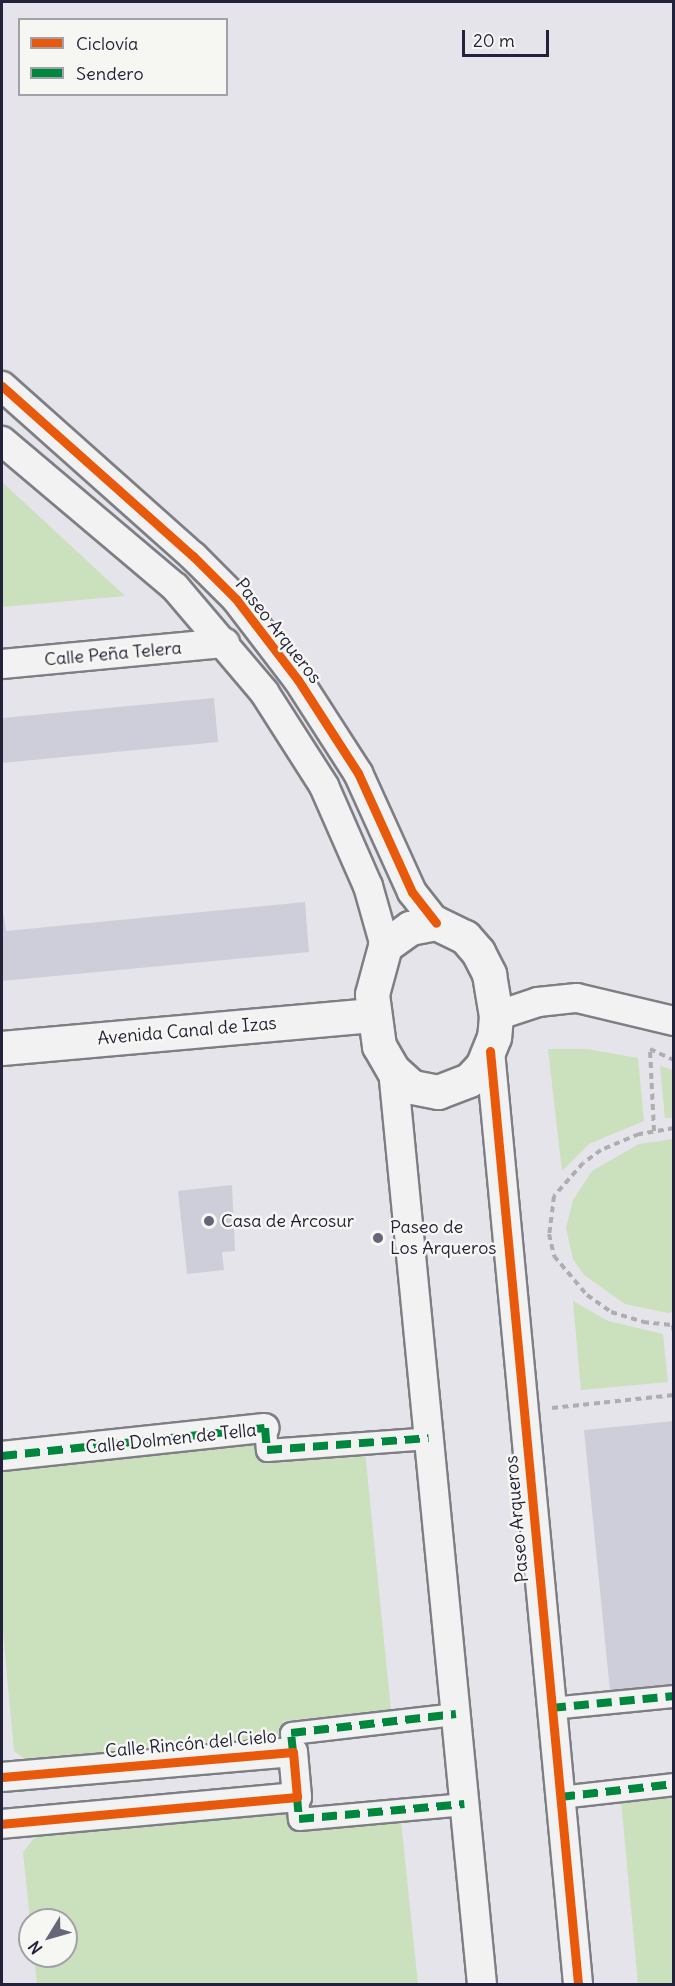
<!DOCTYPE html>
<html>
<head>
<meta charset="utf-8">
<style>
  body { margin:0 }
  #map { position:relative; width:675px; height:1986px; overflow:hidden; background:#e4e4ea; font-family:Delius,sans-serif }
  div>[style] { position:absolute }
  .green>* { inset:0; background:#cbe0bc }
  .building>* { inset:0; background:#ceceda }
  .path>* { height:4px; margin-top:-2px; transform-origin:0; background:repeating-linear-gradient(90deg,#aeaeb0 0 6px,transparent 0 10.5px) }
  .roads { filter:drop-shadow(2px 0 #7e7e85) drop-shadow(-2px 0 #7e7e85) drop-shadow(0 2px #7e7e85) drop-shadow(0 -2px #7e7e85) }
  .pedestrian>* { height:21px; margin:-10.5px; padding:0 10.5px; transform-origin:10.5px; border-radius:10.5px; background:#f2f2f2 }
  .minor>* { height:28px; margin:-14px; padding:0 14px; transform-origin:14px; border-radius:14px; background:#f2f2f2 }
  .tertiary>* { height:33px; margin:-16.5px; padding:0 16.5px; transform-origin:16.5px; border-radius:16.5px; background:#f2f2f2 }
  .quiet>* { height:8px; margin-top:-4px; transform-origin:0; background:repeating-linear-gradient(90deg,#00873e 0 15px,transparent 0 23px) }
  .cycleway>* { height:9px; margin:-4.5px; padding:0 4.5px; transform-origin:4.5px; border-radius:4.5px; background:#e8590c }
  .dots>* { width:16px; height:16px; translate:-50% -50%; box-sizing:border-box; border:3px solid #f6f6f2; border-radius:50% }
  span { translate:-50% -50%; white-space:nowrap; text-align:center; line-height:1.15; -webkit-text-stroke:5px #f6f6f2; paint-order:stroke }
  .street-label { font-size:18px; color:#22223b }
  .poi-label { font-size:18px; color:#22223b }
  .left { translate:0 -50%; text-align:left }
  .frame { position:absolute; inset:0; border:3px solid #22223b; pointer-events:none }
  .legend { position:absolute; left:18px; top:18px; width:210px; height:78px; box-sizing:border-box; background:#f6f6f2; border:2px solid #a1a1a9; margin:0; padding:8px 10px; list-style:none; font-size:18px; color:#22223b }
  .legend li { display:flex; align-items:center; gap:12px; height:30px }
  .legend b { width:30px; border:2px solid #a1a1a9 }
  .north { position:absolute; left:18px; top:1908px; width:60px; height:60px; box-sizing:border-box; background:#f6f6f2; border:2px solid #a1a1a9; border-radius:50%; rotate:233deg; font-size:16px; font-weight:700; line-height:24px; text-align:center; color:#22223b }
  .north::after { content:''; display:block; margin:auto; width:21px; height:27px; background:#666678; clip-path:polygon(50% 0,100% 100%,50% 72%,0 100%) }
  .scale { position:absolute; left:462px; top:30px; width:87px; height:27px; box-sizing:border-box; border:3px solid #22223b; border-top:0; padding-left:8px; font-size:18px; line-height:21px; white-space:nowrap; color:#22223b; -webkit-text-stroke:4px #f6f6f2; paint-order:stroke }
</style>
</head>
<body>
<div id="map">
  <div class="green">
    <i style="clip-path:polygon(2px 482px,125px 596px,2px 607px)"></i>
    <i style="clip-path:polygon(548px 1049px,587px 1049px,638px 1058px,644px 1121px,589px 1144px,562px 1171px)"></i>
    <i style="clip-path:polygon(660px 1066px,673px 1070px,673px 1118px,665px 1118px)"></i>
    <i style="clip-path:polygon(673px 1139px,674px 1312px,668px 1313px,625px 1304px,584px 1275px,573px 1259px,566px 1228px,573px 1200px,592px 1171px,639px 1144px)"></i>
    <i style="clip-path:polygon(573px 1301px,608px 1321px,663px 1334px,668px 1382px,581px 1390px)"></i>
    <i style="clip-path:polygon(255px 1443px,260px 1462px,365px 1452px,391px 1710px,283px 1721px,284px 1743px,33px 1765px,14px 1751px,2px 1621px,2px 1471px,6px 1466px)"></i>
    <i style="clip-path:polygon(673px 1795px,673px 1984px,638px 1984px,621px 1800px)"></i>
    <i style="clip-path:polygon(290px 1808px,293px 1829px,401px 1821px,418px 1984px,37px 1984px,34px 1956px,66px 1956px,66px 1920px,30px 1920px,23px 1852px,40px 1831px)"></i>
  </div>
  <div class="building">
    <i style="clip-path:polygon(214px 698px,218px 742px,2px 763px,2px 718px)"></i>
    <i style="clip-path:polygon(305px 902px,309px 952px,2px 981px,2px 905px,6px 931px)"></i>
    <i style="clip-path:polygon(232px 1185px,235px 1251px,222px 1252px,224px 1270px,187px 1274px,178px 1191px)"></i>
    <i style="clip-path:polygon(674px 1421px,674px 1685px,610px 1691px,584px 1430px)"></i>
  </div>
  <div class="path">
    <i style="left:674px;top:1128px;width:36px;rotate:170deg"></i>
    <i style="left:639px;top:1134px;width:41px;rotate:157.2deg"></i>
    <i style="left:601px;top:1150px;width:22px;rotate:144deg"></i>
    <i style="left:583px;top:1163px;width:44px;rotate:131.3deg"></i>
    <i style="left:554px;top:1196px;width:38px;rotate:97deg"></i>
    <i style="left:549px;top:1234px;width:23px;rotate:77deg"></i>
    <i style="left:554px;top:1256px;width:51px;rotate:49.8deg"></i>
    <i style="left:587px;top:1295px;width:29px;rotate:35deg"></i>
    <i style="left:611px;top:1312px;width:34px;rotate:17deg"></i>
    <i style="left:643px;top:1322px;width:31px;rotate:6deg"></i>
    <i style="left:654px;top:1131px;width:82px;rotate:-92.8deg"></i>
    <i style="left:650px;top:1049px;width:26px;rotate:25deg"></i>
    <i style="left:673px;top:1325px;width:9px;rotate:84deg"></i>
    <i style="left:552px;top:1408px;width:123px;rotate:-6.1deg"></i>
  </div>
  <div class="roads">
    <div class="pedestrian">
      <i style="left:265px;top:1428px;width:22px;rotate:85deg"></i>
      <i style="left:267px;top:1450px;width:162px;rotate:-4.2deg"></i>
      <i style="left:551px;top:1708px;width:124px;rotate:-5.6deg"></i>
      <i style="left:293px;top:1752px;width:19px;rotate:-96deg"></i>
      <i style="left:291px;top:1733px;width:166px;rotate:-6.6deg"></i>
      <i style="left:297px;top:1797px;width:22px;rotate:85deg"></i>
      <i style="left:299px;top:1819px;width:166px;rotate:-5.2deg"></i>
      <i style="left:560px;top:1797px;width:115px;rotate:-6.5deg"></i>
    </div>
    <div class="minor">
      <i style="left:2px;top:386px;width:256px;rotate:41.7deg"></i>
      <i style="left:193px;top:556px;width:61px;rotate:45deg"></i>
      <i style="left:236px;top:599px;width:102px;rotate:52.6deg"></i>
      <i style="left:298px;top:680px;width:111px;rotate:57.2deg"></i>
      <i style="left:358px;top:773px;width:131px;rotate:65.6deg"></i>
      <i style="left:412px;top:892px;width:39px;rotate:52deg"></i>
      <i style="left:2px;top:441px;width:226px;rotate:40.2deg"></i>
      <i style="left:175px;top:587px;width:138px;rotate:49.7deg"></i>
      <i style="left:264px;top:692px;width:112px;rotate:57.4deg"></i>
      <i style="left:324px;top:786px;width:109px;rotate:66.3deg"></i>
      <i style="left:368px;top:886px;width:62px;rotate:74.2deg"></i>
      <i style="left:2px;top:664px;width:224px;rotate:-5.4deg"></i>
      <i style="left:496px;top:1016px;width:44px;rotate:-18.4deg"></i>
      <i style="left:538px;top:1002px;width:39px;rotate:-6deg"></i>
      <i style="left:577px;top:998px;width:100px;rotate:13.3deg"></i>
      <i style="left:490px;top:1051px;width:937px;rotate:84.61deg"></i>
      <i style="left:393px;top:1070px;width:918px;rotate:84.44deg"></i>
      <i style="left:2px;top:1456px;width:264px;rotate:-6.1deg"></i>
      <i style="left:2px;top:1777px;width:292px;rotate:-4.9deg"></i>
      <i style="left:293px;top:1752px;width:45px;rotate:84.9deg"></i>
      <i style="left:297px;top:1797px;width:296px;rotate:174.8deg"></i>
    </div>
    <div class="tertiary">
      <i style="left:436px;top:923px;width:32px;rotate:26deg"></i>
      <i style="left:465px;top:937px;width:20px;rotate:49deg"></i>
      <i style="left:478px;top:952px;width:25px;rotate:63deg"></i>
      <i style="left:489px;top:974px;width:43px;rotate:80.5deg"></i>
      <i style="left:496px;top:1016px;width:21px;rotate:95deg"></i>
      <i style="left:494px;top:1037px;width:31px;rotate:112deg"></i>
      <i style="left:482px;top:1066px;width:19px;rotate:133deg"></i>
      <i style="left:469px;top:1080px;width:33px;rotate:159deg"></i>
      <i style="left:438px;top:1092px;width:26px;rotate:-169deg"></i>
      <i style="left:412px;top:1087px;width:25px;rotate:-138deg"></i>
      <i style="left:393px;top:1070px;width:28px;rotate:-120deg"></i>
      <i style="left:379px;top:1046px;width:52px;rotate:-97.7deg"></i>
      <i style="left:372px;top:994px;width:50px;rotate:-74.8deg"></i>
      <i style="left:385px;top:946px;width:31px;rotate:-36deg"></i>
      <i style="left:410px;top:928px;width:26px;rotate:-11deg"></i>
      <i style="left:2px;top:1048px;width:372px;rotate:-5.1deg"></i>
    </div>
  </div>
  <div class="quiet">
    <i style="left:2px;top:1456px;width:264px;rotate:-6.1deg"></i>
    <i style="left:265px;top:1428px;width:22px;rotate:85deg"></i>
    <i style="left:267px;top:1450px;width:162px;rotate:-4.2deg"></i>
    <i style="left:551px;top:1708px;width:124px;rotate:-5.6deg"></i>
    <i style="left:293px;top:1752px;width:19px;rotate:-96deg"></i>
    <i style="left:291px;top:1733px;width:166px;rotate:-6.6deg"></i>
    <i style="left:297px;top:1797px;width:22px;rotate:85deg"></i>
    <i style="left:299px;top:1819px;width:166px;rotate:-5.2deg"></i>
    <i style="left:560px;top:1797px;width:115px;rotate:-6.5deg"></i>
  </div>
  <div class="cycleway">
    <i style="left:2px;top:386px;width:256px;rotate:41.7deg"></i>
    <i style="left:193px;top:556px;width:61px;rotate:45deg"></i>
    <i style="left:236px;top:599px;width:102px;rotate:52.6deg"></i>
    <i style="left:298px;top:680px;width:111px;rotate:57.2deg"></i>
    <i style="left:358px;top:773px;width:131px;rotate:65.6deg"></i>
    <i style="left:412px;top:892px;width:39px;rotate:52deg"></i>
    <i style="left:490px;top:1051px;width:937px;rotate:84.61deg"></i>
    <i style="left:2px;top:1777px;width:292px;rotate:-4.9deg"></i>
    <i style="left:293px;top:1752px;width:45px;rotate:84.9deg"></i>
    <i style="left:297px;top:1797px;width:296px;rotate:174.8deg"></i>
  </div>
  <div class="dots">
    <i style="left:209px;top:1221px;background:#666678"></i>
    <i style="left:378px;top:1238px;background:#666678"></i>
  </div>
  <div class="street-label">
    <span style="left:278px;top:631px;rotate:52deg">Paseo Arqueros</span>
    <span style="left:113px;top:654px;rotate:-5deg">Calle Peña Telera</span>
    <span style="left:187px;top:1031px;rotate:-5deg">Avenida Canal de Izas</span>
    <span style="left:171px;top:1439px;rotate:-6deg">Calle Dolmen de Tella</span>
    <span style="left:517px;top:1519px;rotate:-95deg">Paseo Arqueros</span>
    <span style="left:191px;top:1744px;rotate:-5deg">Calle Rincón del Cielo</span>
  </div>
  <div class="poi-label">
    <span class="left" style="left:221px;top:1221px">Casa de Arcosur</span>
    <span class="left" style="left:390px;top:1238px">Paseo de<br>Los Arqueros</span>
  </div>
  <div class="frame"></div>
  <ul class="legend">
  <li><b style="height:8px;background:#e8590c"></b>Ciclovía</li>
  <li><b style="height:8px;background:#00873e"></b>Sendero</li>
  </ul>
  <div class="north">N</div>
  <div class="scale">20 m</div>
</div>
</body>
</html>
